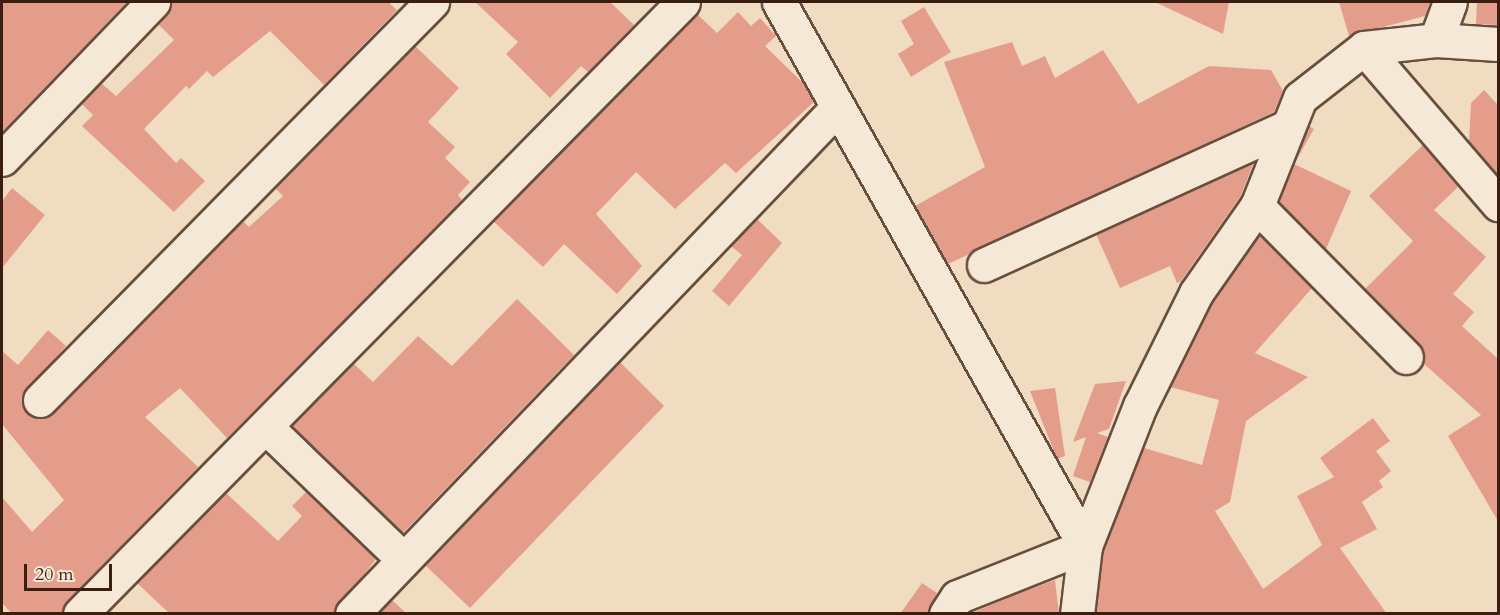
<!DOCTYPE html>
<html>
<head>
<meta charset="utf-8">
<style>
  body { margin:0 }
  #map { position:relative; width:1500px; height:615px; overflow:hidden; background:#f0dcc0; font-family:Cardo,serif }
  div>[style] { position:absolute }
  .building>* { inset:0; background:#e59d8b }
  .roads { filter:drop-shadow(2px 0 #684e3c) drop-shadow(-2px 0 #684e3c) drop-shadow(0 2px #684e3c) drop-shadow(0 -2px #684e3c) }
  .minor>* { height:33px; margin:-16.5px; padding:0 16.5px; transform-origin:16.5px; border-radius:16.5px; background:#f5e8d6 }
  span { translate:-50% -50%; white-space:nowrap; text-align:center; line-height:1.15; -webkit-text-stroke:4.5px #f5e8d6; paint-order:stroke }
  .frame { position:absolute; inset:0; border:3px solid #3a1f10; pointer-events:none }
  .scale { position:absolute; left:24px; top:564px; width:88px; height:27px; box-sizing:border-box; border:3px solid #3a1f10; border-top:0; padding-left:8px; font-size:18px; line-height:21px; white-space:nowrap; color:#3a1f10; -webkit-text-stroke:4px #f5e8d6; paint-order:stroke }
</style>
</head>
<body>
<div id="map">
  <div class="building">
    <i style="clip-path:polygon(2px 2px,127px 2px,2px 132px)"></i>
    <i style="clip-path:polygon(171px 2px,388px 2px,397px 10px,324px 85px,270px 31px,213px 77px,207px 71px,189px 89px,186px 86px,144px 129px,176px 163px,181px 158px,205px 181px,174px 212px,82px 126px,93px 115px,81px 103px,101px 83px,116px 96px,174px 40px,158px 24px)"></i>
    <i style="clip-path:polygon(475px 2px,610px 2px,634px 25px,588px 72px,581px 66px,550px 98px,506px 54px,518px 42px)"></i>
    <i style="clip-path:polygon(1155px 2px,1229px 2px,1223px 34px)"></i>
    <i style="clip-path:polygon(1339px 2px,1430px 2px,1425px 16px,1349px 36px)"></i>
    <i style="clip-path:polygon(1477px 2px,1498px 2px,1498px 25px,1476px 24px)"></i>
    <i style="clip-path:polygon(924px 7px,951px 52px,911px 77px,898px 54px,914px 44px,901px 21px)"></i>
    <i style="clip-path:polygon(738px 12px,751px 26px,760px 18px,776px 36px,765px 46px,804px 84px,814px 102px,736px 173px,725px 163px,675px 209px,636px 172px,596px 214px,642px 266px,617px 294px,564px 244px,543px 267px,494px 222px,697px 14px,717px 33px)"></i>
    <i style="clip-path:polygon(1012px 42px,1022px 66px,1045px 56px,1055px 78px,1103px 50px,1138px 104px,1209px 66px,1271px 70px,1283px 91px,1274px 112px,948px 264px,915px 206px,985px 167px,944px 62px)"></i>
    <i style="clip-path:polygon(415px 46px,459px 88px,428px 122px,455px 147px,445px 158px,470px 182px,458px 195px,462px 200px,227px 438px,180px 388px,145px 417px,198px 467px,67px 601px,61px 614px,12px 614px,2px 603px,2px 497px,32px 532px,64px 500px,2px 424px,2px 351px,18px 365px,48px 330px,66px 346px,22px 396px,26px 413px,35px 418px,53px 414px,243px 221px,249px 227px,283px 196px,276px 189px)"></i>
    <i style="clip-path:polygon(1484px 90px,1498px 105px,1498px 176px,1469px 141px,1471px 103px)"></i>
    <i style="clip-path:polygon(1309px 126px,1314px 129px,1294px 164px,1351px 191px,1326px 249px,1279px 202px)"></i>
    <i style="clip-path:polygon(1423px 145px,1458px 187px,1434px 210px,1486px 257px,1453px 294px,1474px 312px,1462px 326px,1498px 359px,1498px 521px,1448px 436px,1481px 415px,1423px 363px,1419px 344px,1365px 289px,1413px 241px,1369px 196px)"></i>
    <i style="clip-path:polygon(1254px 162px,1240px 197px,1181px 281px,1177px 283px,1170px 266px,1120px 288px,1096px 234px)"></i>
    <i style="clip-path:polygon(12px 188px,45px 215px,2px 268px,2px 201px)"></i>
    <i style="clip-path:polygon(757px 219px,782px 243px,729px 306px,712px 291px,742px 255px,731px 246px)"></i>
    <i style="clip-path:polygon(1259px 235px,1312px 288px,1255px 353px,1308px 377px,1246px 421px,1230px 502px,1215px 511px,1263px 589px,1322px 545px,1297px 496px,1334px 477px,1320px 458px,1373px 418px,1390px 441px,1376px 451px,1391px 471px,1379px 481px,1383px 487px,1362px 502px,1377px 529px,1340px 548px,1387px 614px,1096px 614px,1103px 551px,1144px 448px,1202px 465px,1219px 400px,1170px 387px,1212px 303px)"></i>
    <i style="clip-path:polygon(517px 299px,574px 355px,403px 533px,292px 426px,353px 363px,373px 382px,418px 336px,452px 366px)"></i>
    <i style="clip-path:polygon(620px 362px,664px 406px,470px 608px,425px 565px)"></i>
    <i style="clip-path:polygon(1126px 381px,1109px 429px,1097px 433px,1108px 437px,1090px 482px,1073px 476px,1086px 437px,1073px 442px,1095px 384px)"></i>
    <i style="clip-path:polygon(1055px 388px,1065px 456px,1057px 459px,1030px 391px)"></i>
    <i style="clip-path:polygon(306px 492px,376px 559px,334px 614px,170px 614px,137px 583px,226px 493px,278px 541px,302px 516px,292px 506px)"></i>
    <i style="clip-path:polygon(1055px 580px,1059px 614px,970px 614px,1016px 594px)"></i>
    <i style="clip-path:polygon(922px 583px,937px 593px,927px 614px,900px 614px)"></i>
    <i style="clip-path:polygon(392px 600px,407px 614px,378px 614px)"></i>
  </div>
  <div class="roads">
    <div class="minor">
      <i style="left:779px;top:2px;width:624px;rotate:60.64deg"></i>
      <i style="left:1085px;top:546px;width:68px;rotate:96.7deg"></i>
      <i style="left:1436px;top:40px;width:40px;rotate:-69.8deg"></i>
      <i style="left:1364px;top:48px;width:206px;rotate:49.3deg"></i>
      <i style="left:2px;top:159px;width:218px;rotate:-46.1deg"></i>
      <i style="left:1257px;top:206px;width:212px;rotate:45.4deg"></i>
      <i style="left:984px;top:265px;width:330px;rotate:-24.5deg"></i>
      <i style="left:40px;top:400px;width:559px;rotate:-45.44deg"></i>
      <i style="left:266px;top:427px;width:189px;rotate:43.9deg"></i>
      <i style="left:80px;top:614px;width:859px;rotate:-45.42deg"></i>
      <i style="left:352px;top:614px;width:702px;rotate:-46.21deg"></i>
      <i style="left:946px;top:614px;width:20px;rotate:-57deg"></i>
      <i style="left:957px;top:597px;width:138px;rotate:-21.7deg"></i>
      <i style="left:1085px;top:546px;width:150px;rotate:-68.6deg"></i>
      <i style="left:1140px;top:406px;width:126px;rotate:-63.6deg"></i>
      <i style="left:1196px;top:293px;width:106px;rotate:-55deg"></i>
      <i style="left:1257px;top:206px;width:116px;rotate:-68.3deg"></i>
      <i style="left:1300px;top:98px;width:81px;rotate:-38deg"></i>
      <i style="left:1364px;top:48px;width:72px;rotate:-6.3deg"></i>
      <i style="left:1436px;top:40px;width:62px;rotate:3.7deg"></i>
    </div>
  </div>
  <div class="frame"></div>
  <div class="scale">20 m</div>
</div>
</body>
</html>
